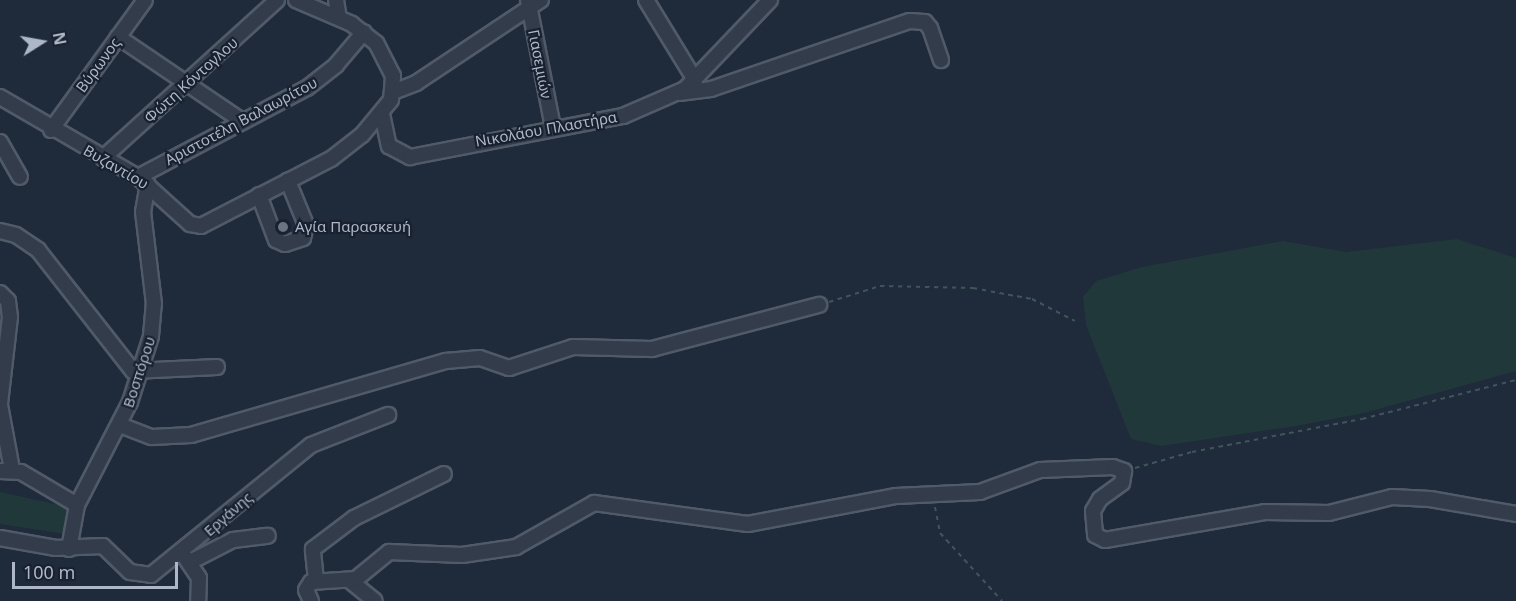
<!DOCTYPE html>
<html>
<head>
<meta charset="utf-8">
<style>
  body { margin:0 }
  #map { position:relative; width:1516px; height:601px; overflow:hidden; background:#1f2a3a; font-family:"Noto Sans",sans-serif }
  div>[style] { position:absolute }
  .green>* { inset:0; background:#21383b }
  .path>* { height:2px; margin-top:-1px; transform-origin:0; background:repeating-linear-gradient(90deg,#3e5559 0 4.5px,transparent 0 9px) }
  .roads { filter:drop-shadow(2px 0 #505a68) drop-shadow(-2px 0 #505a68) drop-shadow(0 2px #505a68) drop-shadow(0 -2px #505a68) }
  .minor>* { height:14px; margin:-7px; padding:0 7px; transform-origin:7px; border-radius:7px; background:#333c4a }
  .dots>* { width:16px; height:16px; translate:-50% -50%; box-sizing:border-box; border:3px solid #18212f; border-radius:50% }
  span { translate:-50% -50%; white-space:nowrap; text-align:center; line-height:1.15; -webkit-text-stroke:4.5px #18212f; paint-order:stroke }
  .street-label { font-size:15px; color:#adb7c7 }
  .poi-label { font-size:15px; color:#adb7c7 }
  .left { translate:0 -50%; text-align:left }
  .north { position:absolute; left:12px; top:12px; width:60px; height:60px; -webkit-text-stroke:4px #18212f; paint-order:stroke; rotate:79deg; font-size:16px; font-weight:700; line-height:24px; text-align:center; color:#adb7c7 }
  .north::after { content:''; display:block; margin:auto; width:21px; height:27px; background:#adb7c7; clip-path:polygon(50% 0,100% 100%,50% 72%,0 100%) }
  .scale { position:absolute; left:12px; top:562px; width:166px; height:27px; box-sizing:border-box; border:3px solid #adb7c7; border-top:0; padding-left:8px; font-size:18px; line-height:21px; white-space:nowrap; color:#adb7c7; -webkit-text-stroke:4px #18212f; paint-order:stroke }
</style>
</head>
<body>
<div id="map">
  <div class="green">
    <i style="clip-path:polygon(1457px 239px,1516px 258px,1516px 371px,1364px 413px,1296px 426px,1161px 446px,1131px 439px,1086px 325px,1083px 297px,1096px 281px,1142px 267px,1283px 241px,1346px 252px)"></i>
    <i style="clip-path:polygon(0 492px,69px 507px,65px 534px,0 524px)"></i>
  </div>
  <div class="path">
    <i style="left:829px;top:302px;width:53px;rotate:-17.4deg"></i>
    <i style="left:880px;top:286px;width:93px;rotate:1.2deg"></i>
    <i style="left:973px;top:288px;width:60px;rotate:10.6deg"></i>
    <i style="left:1032px;top:299px;width:48px;rotate:27.1deg"></i>
    <i style="left:1135px;top:468px;width:59px;rotate:-15.7deg"></i>
    <i style="left:1192px;top:452px;width:173px;rotate:-11deg"></i>
    <i style="left:1362px;top:419px;width:159px;rotate:-14.2deg"></i>
    <i style="left:935px;top:507px;width:26px;rotate:79deg"></i>
    <i style="left:940px;top:533px;width:92px;rotate:47.6deg"></i>
  </div>
  <div class="roads">
    <div class="minor">
      <i style="left:336px;top:0;width:18px;rotate:81deg"></i>
      <i style="left:528px;top:0;width:130px;rotate:78.9deg"></i>
      <i style="left:646px;top:0;width:94px;rotate:58.5deg"></i>
      <i style="left:118px;top:37px;width:150px;rotate:34.1deg"></i>
      <i style="left:393px;top:92px;width:25px;rotate:-21deg"></i>
      <i style="left:416px;top:83px;width:150px;rotate:-33.6deg"></i>
      <i style="left:679px;top:93px;width:32px;rotate:-7deg"></i>
      <i style="left:711px;top:89px;width:210px;rotate:-18.9deg"></i>
      <i style="left:910px;top:21px;width:15px;rotate:4deg"></i>
      <i style="left:925px;top:22px;width:8px;rotate:50deg"></i>
      <i style="left:930px;top:28px;width:34px;rotate:71deg"></i>
      <i style="left:0;top:97px;width:160px;rotate:30.1deg"></i>
      <i style="left:138px;top:177px;width:70px;rotate:42.1deg"></i>
      <i style="left:190px;top:224px;width:11px;rotate:10deg"></i>
      <i style="left:201px;top:226px;width:146px;rotate:-27.3deg"></i>
      <i style="left:331px;top:159px;width:39px;rotate:-38deg"></i>
      <i style="left:362px;top:135px;width:45px;rotate:-50.4deg"></i>
      <i style="left:391px;top:100px;width:24px;rotate:-85deg"></i>
      <i style="left:393px;top:76px;width:37px;rotate:-117deg"></i>
      <i style="left:376px;top:43px;width:31px;rotate:-142deg"></i>
      <i style="left:352px;top:24px;width:61px;rotate:-156.8deg"></i>
      <i style="left:382px;top:114px;width:33px;rotate:78deg"></i>
      <i style="left:389px;top:146px;width:24px;rotate:28deg"></i>
      <i style="left:410px;top:157px;width:217px;rotate:-10.9deg"></i>
      <i style="left:623px;top:116px;width:68px;rotate:-23.5deg"></i>
      <i style="left:685px;top:89px;width:123px;rotate:-46.3deg"></i>
      <i style="left:51px;top:130px;width:160px;rotate:-54.1deg"></i>
      <i style="left:0;top:142px;width:40px;rotate:60.3deg"></i>
      <i style="left:103px;top:158px;width:235px;rotate:-42.2deg"></i>
      <i style="left:138px;top:177px;width:191px;rotate:-27.8deg"></i>
      <i style="left:307px;top:88px;width:37px;rotate:-38deg"></i>
      <i style="left:336px;top:65px;width:43px;rotate:-49.7deg"></i>
      <i style="left:259px;top:195px;width:48px;rotate:69.3deg"></i>
      <i style="left:276px;top:240px;width:10px;rotate:24deg"></i>
      <i style="left:285px;top:244px;width:19px;rotate:-18deg"></i>
      <i style="left:303px;top:238px;width:13px;rotate:-77deg"></i>
      <i style="left:306px;top:225px;width:48px;rotate:-112.2deg"></i>
      <i style="left:0;top:231px;width:16px;rotate:14deg"></i>
      <i style="left:16px;top:235px;width:27px;rotate:34deg"></i>
      <i style="left:38px;top:250px;width:154px;rotate:51.9deg"></i>
      <i style="left:133px;top:371px;width:84px;rotate:-2.7deg"></i>
      <i style="left:0;top:293px;width:11px;rotate:45deg"></i>
      <i style="left:8px;top:301px;width:16px;rotate:83deg"></i>
      <i style="left:10px;top:317px;width:87px;rotate:96.6deg"></i>
      <i style="left:0;top:405px;width:66px;rotate:79.5deg"></i>
      <i style="left:120px;top:425px;width:34px;rotate:21deg"></i>
      <i style="left:152px;top:437px;width:39px;rotate:-3deg"></i>
      <i style="left:191px;top:435px;width:266px;rotate:-16.2deg"></i>
      <i style="left:446px;top:361px;width:34px;rotate:-5deg"></i>
      <i style="left:480px;top:358px;width:31px;rotate:19deg"></i>
      <i style="left:509px;top:368px;width:67px;rotate:-18.2deg"></i>
      <i style="left:573px;top:347px;width:79px;rotate:1.5deg"></i>
      <i style="left:652px;top:349px;width:173px;rotate:-14.8deg"></i>
      <i style="left:0;top:471px;width:21px;rotate:3deg"></i>
      <i style="left:21px;top:472px;width:65px;rotate:30.5deg"></i>
      <i style="left:0;top:538px;width:57px;rotate:10.1deg"></i>
      <i style="left:56px;top:548px;width:47px;rotate:-2.4deg"></i>
      <i style="left:103px;top:546px;width:37px;rotate:44deg"></i>
      <i style="left:130px;top:572px;width:21px;rotate:8deg"></i>
      <i style="left:151px;top:575px;width:206px;rotate:-39.1deg"></i>
      <i style="left:311px;top:445px;width:83px;rotate:-21.3deg"></i>
      <i style="left:69px;top:549px;width:45px;rotate:-79.7deg"></i>
      <i style="left:77px;top:505px;width:116px;rotate:-62.8deg"></i>
      <i style="left:130px;top:402px;width:69px;rotate:-72.3deg"></i>
      <i style="left:151px;top:336px;width:32px;rotate:-85deg"></i>
      <i style="left:154px;top:304px;width:93px;rotate:-96.8deg"></i>
      <i style="left:143px;top:212px;width:28px;rotate:-80deg"></i>
      <i style="left:185px;top:557px;width:25px;rotate:56deg"></i>
      <i style="left:199px;top:578px;width:23px;rotate:92deg"></i>
      <i style="left:190px;top:562px;width:48px;rotate:-27.1deg"></i>
      <i style="left:233px;top:540px;width:35px;rotate:-7deg"></i>
      <i style="left:316px;top:580px;width:31px;rotate:-96deg"></i>
      <i style="left:313px;top:549px;width:51px;rotate:-37.1deg"></i>
      <i style="left:354px;top:518px;width:100px;rotate:-26.1deg"></i>
      <i style="left:349px;top:580px;width:33px;rotate:39deg"></i>
      <i style="left:311px;top:601px;width:12px;rotate:-114deg"></i>
      <i style="left:306px;top:590px;width:9px;rotate:-58deg"></i>
      <i style="left:311px;top:582px;width:45px;rotate:-3.8deg"></i>
      <i style="left:356px;top:579px;width:43px;rotate:-39.3deg"></i>
      <i style="left:389px;top:552px;width:73px;rotate:2.4deg"></i>
      <i style="left:462px;top:555px;width:55px;rotate:-8.4deg"></i>
      <i style="left:516px;top:547px;width:90px;rotate:-29.4deg"></i>
      <i style="left:594px;top:503px;width:155px;rotate:7.8deg"></i>
      <i style="left:748px;top:524px;width:151px;rotate:-10.7deg"></i>
      <i style="left:896px;top:496px;width:84px;rotate:-2.7deg"></i>
      <i style="left:980px;top:492px;width:64px;rotate:-20.1deg"></i>
      <i style="left:1040px;top:470px;width:73px;rotate:-2.4deg"></i>
      <i style="left:1113px;top:467px;width:12px;rotate:20deg"></i>
      <i style="left:1124px;top:471px;width:12px;rotate:99deg"></i>
      <i style="left:1122px;top:483px;width:27px;rotate:144deg"></i>
      <i style="left:1100px;top:499px;width:14px;rotate:120deg"></i>
      <i style="left:1093px;top:511px;width:24px;rotate:85deg"></i>
      <i style="left:1095px;top:535px;width:11px;rotate:27deg"></i>
      <i style="left:1105px;top:540px;width:162px;rotate:-9.9deg"></i>
      <i style="left:1265px;top:512px;width:64px;rotate:0.9deg"></i>
      <i style="left:1329px;top:513px;width:65px;rotate:-14.3deg"></i>
      <i style="left:1392px;top:497px;width:38px;rotate:3deg"></i>
      <i style="left:1430px;top:499px;width:87px;rotate:9.9deg"></i>
    </div>
  </div>
  <div class="dots">
    <i style="left:283px;top:227px;background:#6b7280"></i>
  </div>
  <div class="street-label">
    <span style="left:540px;top:64px;rotate:79deg">Γιασεμιών</span>
    <span style="left:98px;top:65px;rotate:-54deg">Βύρωνος</span>
    <span style="left:191px;top:80px;rotate:-42deg">Φώτη Κόντογλου</span>
    <span style="left:241px;top:121px;rotate:-28deg">Αριστοτέλη Βαλαωρίτου</span>
    <span style="left:546px;top:129px;rotate:-10deg">Νικολάου Πλαστήρα</span>
    <span style="left:116px;top:167px;rotate:30deg">Βυζαντίου</span>
    <span style="left:139px;top:372px;rotate:-72deg">Βοσπόρου</span>
    <span style="left:228px;top:514px;rotate:-41deg">Εργάνης</span>
  </div>
  <div class="poi-label">
    <span class="left" style="left:295px;top:227px">Αγία Παρασκευή</span>
  </div>
  <div class="north">N</div>
  <div class="scale">100 m</div>
</div>
</body>
</html>
